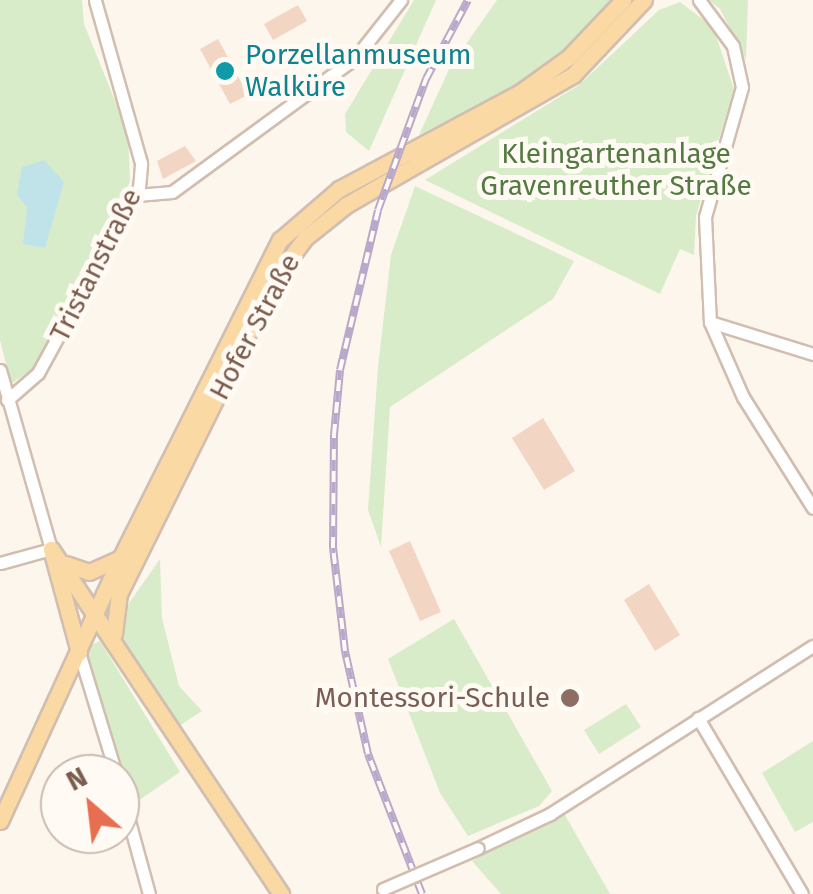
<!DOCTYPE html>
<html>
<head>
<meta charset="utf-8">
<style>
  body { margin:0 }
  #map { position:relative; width:813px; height:894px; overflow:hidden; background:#fdf6ec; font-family:"Fira Sans",sans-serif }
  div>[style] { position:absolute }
  .green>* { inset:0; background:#d8ecc9 }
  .water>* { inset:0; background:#bfe3e8 }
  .building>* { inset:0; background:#f3d5c3 }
  .roads { filter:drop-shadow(2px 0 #d1beb0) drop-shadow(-2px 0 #d1beb0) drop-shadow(0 2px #d1beb0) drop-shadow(0 -2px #d1beb0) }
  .minor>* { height:11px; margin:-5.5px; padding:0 5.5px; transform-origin:5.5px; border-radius:5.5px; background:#fff }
  .major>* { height:15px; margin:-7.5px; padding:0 7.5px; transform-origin:7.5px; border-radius:7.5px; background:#fbd9a5 }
  .rail>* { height:8px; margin-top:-4px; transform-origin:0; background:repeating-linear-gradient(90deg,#fffaf3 0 11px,#b9a8c9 0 22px); box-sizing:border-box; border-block:2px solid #b9a8c9 }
  .bridges { filter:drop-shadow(2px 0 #d1beb0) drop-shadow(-2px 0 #d1beb0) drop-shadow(0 2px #d1beb0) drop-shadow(0 -2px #d1beb0) }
  .minor-bridge>* { height:11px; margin:-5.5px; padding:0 5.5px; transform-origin:5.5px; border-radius:5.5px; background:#fff }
  .dots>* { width:28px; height:28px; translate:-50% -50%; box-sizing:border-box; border:5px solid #fffaf3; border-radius:50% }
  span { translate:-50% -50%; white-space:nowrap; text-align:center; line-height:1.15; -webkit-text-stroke:10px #fffaf3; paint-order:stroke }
  .culture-label { font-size:28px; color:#0d838f }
  .left { translate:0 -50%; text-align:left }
  .park-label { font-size:28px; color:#537a41 }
  .street-label { font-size:28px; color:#7a5c4d }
  .education-label { font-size:28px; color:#785e54 }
  .right { translate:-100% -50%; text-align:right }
  .north { position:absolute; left:40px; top:754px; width:100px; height:100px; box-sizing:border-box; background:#fffaf3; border:2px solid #cabbb1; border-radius:50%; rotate:332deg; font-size:28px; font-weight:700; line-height:40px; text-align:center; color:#7a5c4d }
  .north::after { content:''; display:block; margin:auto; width:35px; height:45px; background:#e76f51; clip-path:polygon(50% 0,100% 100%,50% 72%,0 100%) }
</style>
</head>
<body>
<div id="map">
  <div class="green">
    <i style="clip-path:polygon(0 0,82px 0,84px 24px,128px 133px,130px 181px,89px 278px,35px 367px,11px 384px,0 340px)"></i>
    <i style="clip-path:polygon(414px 0,436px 0,369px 151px,346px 132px,345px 114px)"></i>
    <i style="clip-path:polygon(497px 0,610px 0,577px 39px,511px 89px,419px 135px,450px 67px)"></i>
    <i style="clip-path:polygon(709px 0,748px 0,746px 60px,720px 9px)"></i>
    <i style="clip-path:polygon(680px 2px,713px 27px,734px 89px,696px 216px,694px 255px,680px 249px,660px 294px,425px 180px,579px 85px,659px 10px)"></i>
    <i style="clip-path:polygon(415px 186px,574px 261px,553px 299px,390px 407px,381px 547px,368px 510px,378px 367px,391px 255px)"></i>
    <i style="clip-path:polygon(160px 559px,162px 618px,179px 686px,202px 711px,179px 726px,124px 641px,125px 609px)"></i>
    <i style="clip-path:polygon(454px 619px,552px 791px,539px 806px,468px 836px,440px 793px,388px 659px)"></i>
    <i style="clip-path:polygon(100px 641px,180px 772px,132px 805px,81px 650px)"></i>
    <i style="clip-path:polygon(626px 704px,641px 727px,599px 754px,584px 730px)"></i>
    <i style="clip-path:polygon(813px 741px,813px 822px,795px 832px,762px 773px)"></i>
    <i style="clip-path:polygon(561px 808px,610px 894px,501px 894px,472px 861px)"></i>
  </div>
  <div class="water">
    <i style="clip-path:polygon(44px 160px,64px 182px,45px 248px,23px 244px,27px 207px,17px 195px,22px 167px)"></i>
  </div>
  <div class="building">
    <i style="clip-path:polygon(298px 5px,307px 21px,273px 40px,264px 24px)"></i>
    <i style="clip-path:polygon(218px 39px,248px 95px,230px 104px,200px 49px)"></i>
    <i style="clip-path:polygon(185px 146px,196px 161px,163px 179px,157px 161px)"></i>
    <i style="clip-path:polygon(543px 418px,575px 471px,544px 490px,512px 438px)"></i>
    <i style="clip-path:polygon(410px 541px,441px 612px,420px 621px,389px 551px)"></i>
    <i style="clip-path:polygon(649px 584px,680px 635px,655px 651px,624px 600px)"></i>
  </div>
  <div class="roads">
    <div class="minor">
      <i style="left:699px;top:0;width:57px;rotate:53.5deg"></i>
      <i style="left:733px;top:46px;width:42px;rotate:77.6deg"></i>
      <i style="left:742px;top:87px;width:135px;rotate:105.9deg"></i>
      <i style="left:705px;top:217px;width:105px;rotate:87.3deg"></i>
      <i style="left:710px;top:322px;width:82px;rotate:66.3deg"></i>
      <i style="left:743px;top:397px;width:131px;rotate:57.8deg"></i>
      <i style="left:137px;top:195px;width:35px;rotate:-5deg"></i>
      <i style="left:172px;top:192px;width:227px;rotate:-36.2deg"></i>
      <i style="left:355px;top:58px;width:74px;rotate:-51.6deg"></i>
      <i style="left:710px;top:322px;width:108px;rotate:17.3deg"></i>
      <i style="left:0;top:370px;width:186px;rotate:74.1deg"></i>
      <i style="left:51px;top:549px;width:53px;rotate:164.6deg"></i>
      <i style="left:7px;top:400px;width:41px;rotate:-41.1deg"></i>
      <i style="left:38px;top:373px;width:211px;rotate:-61.4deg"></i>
      <i style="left:139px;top:188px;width:25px;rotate:-85deg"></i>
      <i style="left:141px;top:163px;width:169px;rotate:-105.8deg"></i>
      <i style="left:79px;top:652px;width:127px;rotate:73.1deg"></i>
      <i style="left:698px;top:718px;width:204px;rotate:59.4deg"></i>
      <i style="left:120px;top:788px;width:110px;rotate:74.7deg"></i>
      <i style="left:478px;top:848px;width:80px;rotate:-25.3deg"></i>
      <i style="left:550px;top:814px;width:312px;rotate:-32.6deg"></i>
    </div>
    <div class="major">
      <i style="left:51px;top:549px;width:415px;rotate:56.3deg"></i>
      <i style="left:51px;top:549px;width:107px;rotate:74.8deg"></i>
      <i style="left:66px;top:564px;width:24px;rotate:19deg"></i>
      <i style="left:89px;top:572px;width:32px;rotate:-24deg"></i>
      <i style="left:114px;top:634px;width:40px;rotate:-82.9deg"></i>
      <i style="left:119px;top:594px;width:354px;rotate:-63.7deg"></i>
      <i style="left:276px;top:277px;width:49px;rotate:-53.4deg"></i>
      <i style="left:305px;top:238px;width:53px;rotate:-38.8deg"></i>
      <i style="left:346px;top:205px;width:262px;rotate:-29.8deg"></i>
      <i style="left:573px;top:75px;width:103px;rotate:-46.6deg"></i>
      <i style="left:0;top:821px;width:290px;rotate:-65.4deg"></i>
      <i style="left:121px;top:557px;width:355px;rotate:-63.4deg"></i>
      <i style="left:280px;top:240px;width:78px;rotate:-40.8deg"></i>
      <i style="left:339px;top:189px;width:204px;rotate:-28.1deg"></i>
      <i style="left:519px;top:93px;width:62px;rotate:-35.8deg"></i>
      <i style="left:569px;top:57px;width:79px;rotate:-46.5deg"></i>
    </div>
  </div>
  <div class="rail">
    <i style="left:422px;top:894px;width:150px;rotate:-111.1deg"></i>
    <i style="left:368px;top:754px;width:106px;rotate:-102.6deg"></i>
    <i style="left:345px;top:651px;width:104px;rotate:-96.6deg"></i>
    <i style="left:333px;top:548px;width:113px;rotate:-89.5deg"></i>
    <i style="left:334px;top:435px;width:65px;rotate:-84.7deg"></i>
    <i style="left:340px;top:370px;width:164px;rotate:-76.6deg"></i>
    <i style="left:378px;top:210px;width:140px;rotate:-69.9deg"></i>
    <i style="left:426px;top:79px;width:89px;rotate:-62deg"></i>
  </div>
  <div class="bridges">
    <div class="minor-bridge">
      <i style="left:383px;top:889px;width:103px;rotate:-23.3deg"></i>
    </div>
  </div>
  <div class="dots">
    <i style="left:225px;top:71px;background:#0f9aa8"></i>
    <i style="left:570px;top:698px;background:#8d6e63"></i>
  </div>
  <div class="culture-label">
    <span class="left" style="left:245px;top:71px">Porzellanmuseum<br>Walküre</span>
  </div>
  <div class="park-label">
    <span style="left:616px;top:170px">Kleingartenanlage<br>Gravenreuther Straße</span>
  </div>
  <div class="street-label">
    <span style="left:96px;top:265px;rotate:-63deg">Tristanstraße</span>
    <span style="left:255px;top:327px;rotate:-62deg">Hofer Straße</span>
  </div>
  <div class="education-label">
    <span class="right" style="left:550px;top:698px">Montessori-Schule</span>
  </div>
  <div class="north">N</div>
</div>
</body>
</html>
